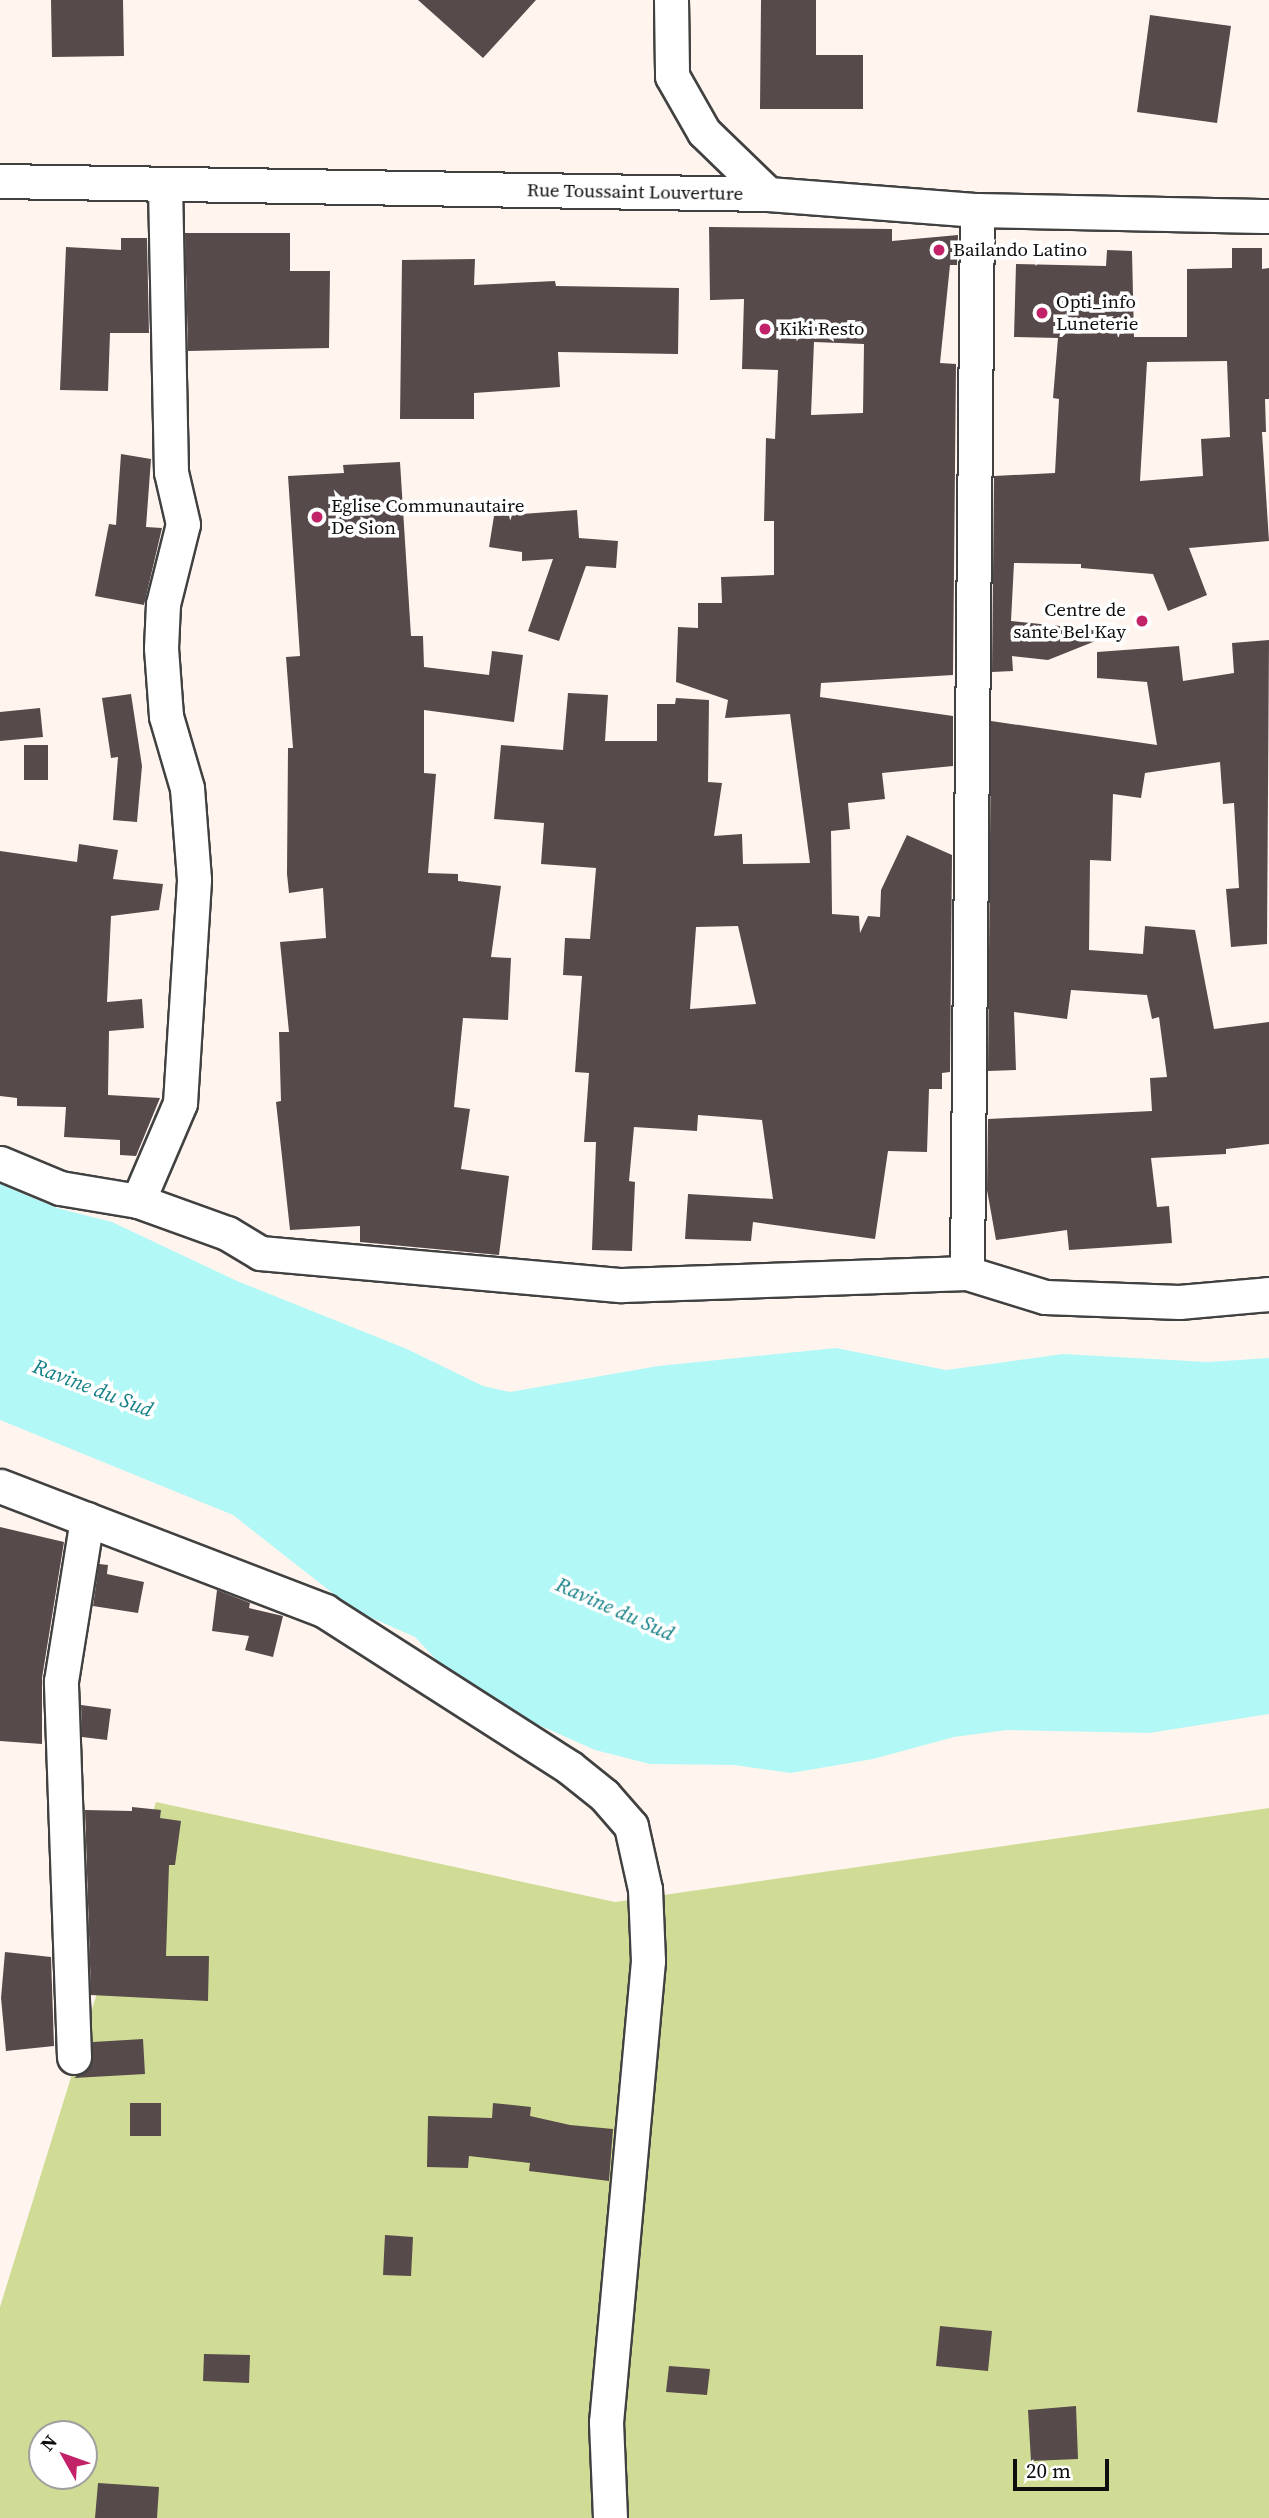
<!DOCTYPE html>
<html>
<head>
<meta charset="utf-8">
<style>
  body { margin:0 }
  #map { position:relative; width:1269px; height:2518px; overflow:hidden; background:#fff5ee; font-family:"Source Serif 4",serif }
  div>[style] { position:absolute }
  .forest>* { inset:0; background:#d0dc96 }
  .water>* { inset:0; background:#b2f8f7 }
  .building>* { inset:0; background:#574a4a }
  .roads { filter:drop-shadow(2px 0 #414141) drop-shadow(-2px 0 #414141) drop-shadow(0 2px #414141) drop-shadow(0 -2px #414141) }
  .minor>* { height:33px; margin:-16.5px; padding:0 16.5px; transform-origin:16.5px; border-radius:16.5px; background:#fff }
  .dots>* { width:19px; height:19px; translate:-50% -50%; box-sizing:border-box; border:4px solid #fff; border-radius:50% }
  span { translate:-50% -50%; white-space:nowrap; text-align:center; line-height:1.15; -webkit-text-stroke:7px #fff; paint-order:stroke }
  .street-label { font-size:19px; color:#0e0e0e }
  .poi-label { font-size:19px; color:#0e0e0e }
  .left { translate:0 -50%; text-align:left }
  .right { translate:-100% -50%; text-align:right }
  .water-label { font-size:21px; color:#138086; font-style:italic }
  .north { position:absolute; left:28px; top:2420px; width:70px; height:70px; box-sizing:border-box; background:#fff; border:2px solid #9f9f9f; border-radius:50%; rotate:310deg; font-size:19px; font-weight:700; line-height:28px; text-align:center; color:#0e0e0e }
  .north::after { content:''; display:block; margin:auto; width:24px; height:32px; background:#c22267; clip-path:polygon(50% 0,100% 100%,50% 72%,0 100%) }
  .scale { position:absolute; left:1013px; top:2459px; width:96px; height:32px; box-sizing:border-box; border:4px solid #0e0e0e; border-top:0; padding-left:9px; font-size:21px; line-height:24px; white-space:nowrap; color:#0e0e0e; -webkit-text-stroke:5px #fff; paint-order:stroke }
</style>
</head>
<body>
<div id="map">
  <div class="forest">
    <i style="clip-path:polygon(evenodd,156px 1802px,615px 1902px,1269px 1808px,1269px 2518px,0 2518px,0 2307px,156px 1802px,42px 2434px,84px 2434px,84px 2476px,42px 2476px,42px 2434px)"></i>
  </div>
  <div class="water">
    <i style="clip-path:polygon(0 1184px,57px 1208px,112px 1222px,237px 1281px,407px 1349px,483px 1386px,510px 1392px,658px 1366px,836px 1348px,946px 1370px,1063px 1354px,1208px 1362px,1269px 1358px,1269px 1714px,1149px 1733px,1007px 1730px,954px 1737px,873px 1759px,791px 1773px,734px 1765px,650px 1764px,595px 1750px,467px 1693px,415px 1637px,354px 1610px,233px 1515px,0 1420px)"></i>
  </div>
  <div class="building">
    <i style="clip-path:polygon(51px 0,123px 0,124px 56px,52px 57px)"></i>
    <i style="clip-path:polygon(418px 0,536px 0,483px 58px)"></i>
    <i style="clip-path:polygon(761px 0,816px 0,816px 55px,863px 55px,863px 109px,760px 109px)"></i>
    <i style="clip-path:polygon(1150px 15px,1231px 26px,1217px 123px,1137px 112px)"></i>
    <i style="clip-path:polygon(evenodd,709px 227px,892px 229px,892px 241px,958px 235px,957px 265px,950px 265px,940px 363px,956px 364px,953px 675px,821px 683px,820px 697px,953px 716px,953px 766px,882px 773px,885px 799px,848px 803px,850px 829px,831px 831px,832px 914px,859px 916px,860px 933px,868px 916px,880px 917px,881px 890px,907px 835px,952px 855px,950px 1072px,942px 1073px,942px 1089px,929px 1089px,927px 1152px,888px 1151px,875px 1239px,753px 1222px,751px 1241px,685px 1239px,688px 1194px,773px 1199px,762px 1120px,698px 1115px,697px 1131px,634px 1127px,629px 1181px,635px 1182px,632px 1251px,592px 1250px,596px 1142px,584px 1142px,589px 1073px,575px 1072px,582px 976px,563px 975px,565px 938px,590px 939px,596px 868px,541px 864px,544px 823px,494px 819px,501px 745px,563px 750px,568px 693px,608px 695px,605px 741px,657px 741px,657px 704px,675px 704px,676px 698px,709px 700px,708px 782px,722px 783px,714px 836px,742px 834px,743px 864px,810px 863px,790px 714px,725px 718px,728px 700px,676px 682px,678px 627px,698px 628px,698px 603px,722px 603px,721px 577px,774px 575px,774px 521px,764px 521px,766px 438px,775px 439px,778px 370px,742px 369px,744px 299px,710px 300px,709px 227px,814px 342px,864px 344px,863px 413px,811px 415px,814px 342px,709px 227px,738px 926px,756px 1004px,690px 1009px,696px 927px,738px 926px)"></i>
    <i style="clip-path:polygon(185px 233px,290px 233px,290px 271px,330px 271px,329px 348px,188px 351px)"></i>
    <i style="clip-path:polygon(121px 238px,147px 238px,149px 333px,110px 333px,108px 391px,60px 390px,66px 247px,121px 250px)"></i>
    <i style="clip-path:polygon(evenodd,1232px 248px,1262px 248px,1262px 269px,1269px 268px,1269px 399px,1265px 399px,1266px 432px,1262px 432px,1269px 541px,1189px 548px,1207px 595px,1168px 611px,1153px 574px,1081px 568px,1081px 564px,1014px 563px,1011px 621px,1118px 632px,1048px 660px,1012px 656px,1013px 671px,992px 672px,994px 476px,1055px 473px,1059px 399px,1053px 398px,1058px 338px,1014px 337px,1016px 264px,1106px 266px,1107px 250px,1132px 251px,1134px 337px,1187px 337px,1187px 269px,1232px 268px,1232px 248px,1227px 361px,1230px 437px,1201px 439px,1203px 476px,1140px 481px,1147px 362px,1227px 361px)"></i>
    <i style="clip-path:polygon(475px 259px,474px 285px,555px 281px,556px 286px,679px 288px,678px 354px,558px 352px,560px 387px,474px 393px,474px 419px,400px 419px,402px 260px)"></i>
    <i style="clip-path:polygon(121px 454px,151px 459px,146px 527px,162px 528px,144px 605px,95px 596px,109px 524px,116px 525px)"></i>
    <i style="clip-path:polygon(400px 462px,411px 636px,423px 636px,424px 667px,489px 675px,492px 651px,523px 655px,514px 722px,424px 710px,424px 773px,436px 774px,428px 873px,458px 874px,458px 881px,501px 886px,491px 957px,511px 958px,508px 1020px,463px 1018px,454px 1107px,470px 1109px,461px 1169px,509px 1176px,499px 1255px,360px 1242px,360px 1226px,290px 1230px,276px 1102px,281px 1101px,279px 1032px,289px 1032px,280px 942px,326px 938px,323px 888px,289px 893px,287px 874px,288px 748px,293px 748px,286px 657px,300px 656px,288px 476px,344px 473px,343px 465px)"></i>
    <i style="clip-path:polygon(577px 510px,579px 538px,618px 541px,616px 568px,586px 566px,559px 641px,528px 631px,553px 559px,522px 561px,522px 552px,489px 547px,494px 516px)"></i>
    <i style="clip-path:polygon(1269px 640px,1267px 944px,1231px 947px,1226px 889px,1239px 888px,1234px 803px,1223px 804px,1220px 762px,1145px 773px,1141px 798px,1113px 794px,1111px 861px,1090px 860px,1089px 950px,1143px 954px,1145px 926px,1195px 930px,1214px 1029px,1269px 1022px,1269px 1144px,1226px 1149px,1226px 1154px,1151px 1158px,1157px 1207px,1169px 1206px,1172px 1243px,1069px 1250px,1067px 1230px,996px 1240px,987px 1190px,988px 1119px,1152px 1111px,1150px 1078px,1167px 1077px,1159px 1017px,1152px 1019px,1147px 995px,1071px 990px,1067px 1019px,1014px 1012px,1016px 1070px,988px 1071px,991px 721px,1157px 745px,1147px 682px,1097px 678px,1097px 652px,1179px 646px,1183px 681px,1234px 673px,1232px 643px)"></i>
    <i style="clip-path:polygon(131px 694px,142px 766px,137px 822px,113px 820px,118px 757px,111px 758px,102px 698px)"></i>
    <i style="clip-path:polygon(40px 708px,43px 737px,0 741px,0 712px)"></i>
    <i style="clip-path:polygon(24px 745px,48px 745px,48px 780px,24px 780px)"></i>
    <i style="clip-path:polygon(79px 844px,118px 850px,113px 879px,163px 884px,159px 910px,111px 916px,107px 1002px,142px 999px,144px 1028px,109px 1031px,108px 1095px,160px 1098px,136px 1156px,120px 1155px,120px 1140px,64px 1137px,66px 1107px,17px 1106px,17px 1098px,0 1096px,0 851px,77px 862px)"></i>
    <i style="clip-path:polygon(0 1527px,64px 1542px,42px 1678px,42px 1744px,0 1741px)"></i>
    <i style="clip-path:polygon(99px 1564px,108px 1565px,107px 1574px,144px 1582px,138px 1613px,93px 1606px)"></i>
    <i style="clip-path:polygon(217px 1590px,250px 1603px,249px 1608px,283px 1616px,273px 1657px,245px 1650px,249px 1636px,212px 1631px)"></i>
    <i style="clip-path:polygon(81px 1705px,111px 1709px,107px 1740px,82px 1737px)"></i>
    <i style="clip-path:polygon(132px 1807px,161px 1810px,160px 1818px,181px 1821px,175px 1865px,169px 1865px,166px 1956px,209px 1956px,208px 2001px,91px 1995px,85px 1810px,132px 1811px)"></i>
    <i style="clip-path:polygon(5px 1952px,51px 1957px,54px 2046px,6px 2051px,1px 1998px)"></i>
    <i style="clip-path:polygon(143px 2039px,145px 2074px,74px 2078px,91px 2065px,93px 2042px)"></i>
    <i style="clip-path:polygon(130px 2103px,161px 2103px,161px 2136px,130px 2136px)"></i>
    <i style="clip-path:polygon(493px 2103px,531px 2107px,530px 2116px,570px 2125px,613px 2129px,609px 2181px,529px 2171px,530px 2163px,469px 2156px,468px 2168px,427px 2167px,428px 2116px,492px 2118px)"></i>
    <i style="clip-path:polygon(385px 2235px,413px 2237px,411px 2276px,383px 2275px)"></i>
    <i style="clip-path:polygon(940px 2326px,992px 2331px,988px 2371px,936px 2366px)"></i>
    <i style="clip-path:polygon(204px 2354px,250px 2355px,249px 2383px,203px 2381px)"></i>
    <i style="clip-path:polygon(669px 2366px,710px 2369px,707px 2395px,666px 2392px)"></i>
    <i style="clip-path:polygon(1076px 2406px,1078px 2459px,1031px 2461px,1028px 2410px)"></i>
    <i style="clip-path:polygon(98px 2483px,159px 2487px,157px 2518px,95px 2518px)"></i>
  </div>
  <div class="roads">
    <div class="minor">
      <i style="left:671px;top:0;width:76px;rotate:89.2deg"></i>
      <i style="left:672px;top:76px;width:64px;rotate:60.3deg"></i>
      <i style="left:704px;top:132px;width:89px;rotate:44.1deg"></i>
      <i style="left:0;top:181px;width:768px;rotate:0.97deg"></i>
      <i style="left:768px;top:194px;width:210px;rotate:4.4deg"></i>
      <i style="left:977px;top:210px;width:292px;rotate:1.2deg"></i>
      <i style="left:0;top:1163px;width:65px;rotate:22.6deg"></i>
      <i style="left:60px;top:1188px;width:79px;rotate:9.5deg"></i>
      <i style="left:138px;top:1201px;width:95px;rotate:19.8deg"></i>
      <i style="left:227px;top:1233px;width:39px;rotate:31deg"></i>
      <i style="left:260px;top:1253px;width:363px;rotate:5.1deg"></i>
      <i style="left:622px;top:1285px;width:345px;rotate:-2deg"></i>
      <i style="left:967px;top:1273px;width:82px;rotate:17.1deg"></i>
      <i style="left:1045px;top:1297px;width:134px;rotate:2.1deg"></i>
      <i style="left:1179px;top:1302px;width:90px;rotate:-5.1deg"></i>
      <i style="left:138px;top:1201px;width:107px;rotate:-66.8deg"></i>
      <i style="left:180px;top:1103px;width:224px;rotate:-86.4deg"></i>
      <i style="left:194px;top:879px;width:91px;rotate:-94.4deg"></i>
      <i style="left:187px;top:788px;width:75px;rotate:-106.3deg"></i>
      <i style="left:166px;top:716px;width:68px;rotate:-94.2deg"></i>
      <i style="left:161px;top:648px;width:44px;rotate:-87.4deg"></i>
      <i style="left:163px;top:604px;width:82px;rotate:-76deg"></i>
      <i style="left:183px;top:524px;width:53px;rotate:-103deg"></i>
      <i style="left:171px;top:472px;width:288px;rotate:-91.2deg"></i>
      <i style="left:967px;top:1273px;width:1063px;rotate:-89.46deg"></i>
      <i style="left:0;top:1486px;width:348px;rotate:21deg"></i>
      <i style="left:325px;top:1611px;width:290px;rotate:32.6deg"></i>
      <i style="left:569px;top:1767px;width:45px;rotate:38.7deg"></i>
      <i style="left:604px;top:1795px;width:41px;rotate:48.9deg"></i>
      <i style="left:631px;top:1826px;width:65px;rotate:77.5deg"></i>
      <i style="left:645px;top:1889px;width:72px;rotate:87.6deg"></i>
      <i style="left:648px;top:1961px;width:463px;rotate:95.2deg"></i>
      <i style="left:606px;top:2422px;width:96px;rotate:87.6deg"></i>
      <i style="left:74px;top:2057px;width:376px;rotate:-92deg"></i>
      <i style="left:61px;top:1681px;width:164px;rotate:-80.9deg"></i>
    </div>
  </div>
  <div class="dots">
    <i style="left:939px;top:250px;background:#c22267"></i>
    <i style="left:1042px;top:313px;background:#c22267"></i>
    <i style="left:765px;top:329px;background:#c22267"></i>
    <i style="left:317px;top:517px;background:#c22267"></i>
    <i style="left:1142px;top:621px;background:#c22267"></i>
  </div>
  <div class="street-label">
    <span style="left:635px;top:192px;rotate:1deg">Rue Toussaint Louverture</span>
  </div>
  <div class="poi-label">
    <span class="left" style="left:953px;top:250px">Bailando Latino</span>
    <span class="left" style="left:1056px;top:313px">Opti_info<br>Luneterie</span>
    <span class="left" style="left:779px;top:329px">Kiki Resto</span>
    <span class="left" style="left:331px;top:517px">Eglise Communautaire<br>De Sion</span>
    <span class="right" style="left:1126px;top:621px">Centre de<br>sante Bel Kay</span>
  </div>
  <div class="water-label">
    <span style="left:93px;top:1388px;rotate:21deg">Ravine du Sud</span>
    <span style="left:615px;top:1609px;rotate:24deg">Ravine du Sud</span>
  </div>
  <div class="north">N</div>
  <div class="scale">20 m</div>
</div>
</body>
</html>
